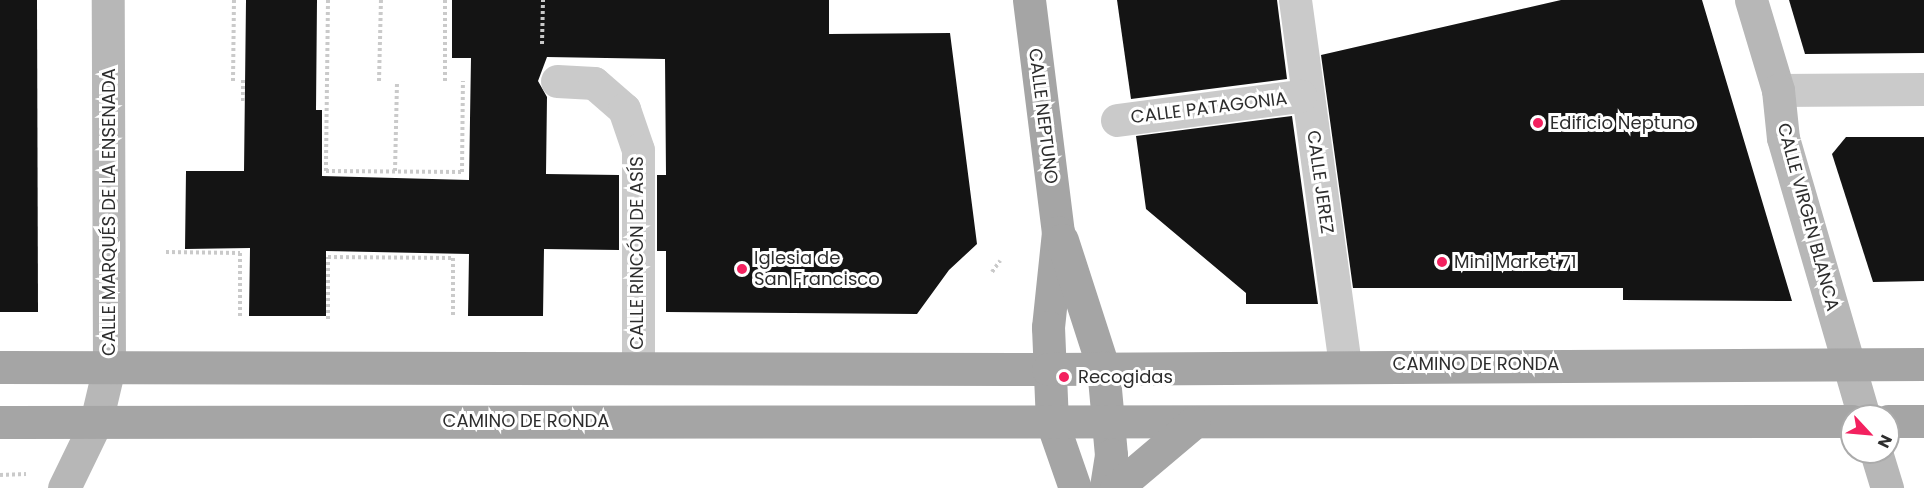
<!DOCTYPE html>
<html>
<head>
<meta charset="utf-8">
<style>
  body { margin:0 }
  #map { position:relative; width:1924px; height:488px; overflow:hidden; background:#fff; font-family:Poppins,sans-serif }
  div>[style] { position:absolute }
  .building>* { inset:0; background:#141414 }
  .path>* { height:4px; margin-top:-2px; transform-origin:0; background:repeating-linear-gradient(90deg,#cacaca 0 3px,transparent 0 6px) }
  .street>* { height:33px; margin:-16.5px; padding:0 16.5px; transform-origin:16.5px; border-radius:16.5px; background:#cacaca }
  .secondary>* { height:33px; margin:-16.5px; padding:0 16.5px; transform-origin:16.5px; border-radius:16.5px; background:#b7b7b7 }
  .primary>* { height:33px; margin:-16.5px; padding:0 16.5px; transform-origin:16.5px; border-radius:16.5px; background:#a5a5a5 }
  .dots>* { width:16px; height:16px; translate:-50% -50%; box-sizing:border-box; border:3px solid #fff; border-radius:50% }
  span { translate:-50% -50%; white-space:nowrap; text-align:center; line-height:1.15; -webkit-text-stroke:6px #fff; paint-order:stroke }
  .street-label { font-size:18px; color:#2d2d2d }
  .poi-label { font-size:18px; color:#2d2d2d }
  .left { translate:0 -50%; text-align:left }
  .north { position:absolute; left:1840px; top:404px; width:60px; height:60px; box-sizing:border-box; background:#fff; border:2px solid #ababab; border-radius:50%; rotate:116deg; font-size:16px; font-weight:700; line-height:24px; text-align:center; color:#2d2d2d }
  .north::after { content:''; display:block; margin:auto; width:21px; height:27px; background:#f3215f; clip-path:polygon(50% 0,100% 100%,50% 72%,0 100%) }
</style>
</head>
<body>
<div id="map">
  <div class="building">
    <i style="clip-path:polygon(0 0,37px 0,38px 312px,0 312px)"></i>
    <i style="clip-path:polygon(246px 0,317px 0,316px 110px,322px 110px,322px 176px,469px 180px,471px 58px,452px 58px,452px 0,829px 0,829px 34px,950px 33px,977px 244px,949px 270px,917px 314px,666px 312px,666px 251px,657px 251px,657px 175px,666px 175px,665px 59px,547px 57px,538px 81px,547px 97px,546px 174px,619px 175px,619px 250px,544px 249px,543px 316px,468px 316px,469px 254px,326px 251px,326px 316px,249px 316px,250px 248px,185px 249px,186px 171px,244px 171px)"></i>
    <i style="clip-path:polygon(1117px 0,1277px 0,1287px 79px,1131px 99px)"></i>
    <i style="clip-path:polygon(1561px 0,1702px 0,1792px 301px,1623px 300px,1623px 288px,1353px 288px,1321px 55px)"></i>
    <i style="clip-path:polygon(1789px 0,1924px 0,1924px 53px,1805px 54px)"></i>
    <i style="clip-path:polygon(1292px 116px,1318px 304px,1246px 304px,1246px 293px,1146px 209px,1136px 136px)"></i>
    <i style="clip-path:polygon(1846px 137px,1924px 137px,1924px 281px,1873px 282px,1832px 154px)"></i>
  </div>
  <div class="path">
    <i style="left:328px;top:0;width:171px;rotate:90.7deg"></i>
    <i style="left:326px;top:171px;width:136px;rotate:0.4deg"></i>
    <i style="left:462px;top:172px;width:91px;rotate:-89.4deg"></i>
    <i style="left:542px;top:44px;width:44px;rotate:-88.7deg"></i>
    <i style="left:243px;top:80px;width:23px;rotate:90deg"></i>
    <i style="left:233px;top:81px;width:81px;rotate:-89.3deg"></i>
    <i style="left:379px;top:81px;width:81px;rotate:-88.6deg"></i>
    <i style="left:445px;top:81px;width:81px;rotate:-90deg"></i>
    <i style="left:395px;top:171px;width:90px;rotate:-88.7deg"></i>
    <i style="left:166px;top:252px;width:74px;rotate:0.8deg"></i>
    <i style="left:240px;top:253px;width:66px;rotate:90deg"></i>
    <i style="left:992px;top:272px;width:14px;rotate:-54deg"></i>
    <i style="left:328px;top:319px;width:62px;rotate:-90deg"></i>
    <i style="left:328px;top:257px;width:125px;rotate:0.5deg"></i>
    <i style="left:453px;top:258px;width:60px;rotate:90deg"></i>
    <i style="left:0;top:475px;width:26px;rotate:-2deg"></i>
  </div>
  <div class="street">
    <i style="left:1295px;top:0;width:367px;rotate:82.2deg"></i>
    <i style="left:557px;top:81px;width:37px;rotate:3deg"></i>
    <i style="left:594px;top:83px;width:40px;rotate:41deg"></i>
    <i style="left:624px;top:109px;width:43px;rotate:71.1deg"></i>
    <i style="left:638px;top:150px;width:218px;rotate:90deg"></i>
    <i style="left:1778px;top:90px;width:146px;rotate:-0.4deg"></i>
    <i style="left:1117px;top:120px;width:185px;rotate:-7.5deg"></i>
  </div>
  <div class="secondary">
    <i style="left:1751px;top:0;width:94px;rotate:73.3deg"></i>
    <i style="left:1778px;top:90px;width:48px;rotate:84.1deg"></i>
    <i style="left:1783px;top:138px;width:290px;rotate:73.8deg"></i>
    <i style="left:1876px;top:452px;width:38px;rotate:73deg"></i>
    <i style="left:64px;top:488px;width:73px;rotate:-64.1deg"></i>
    <i style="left:96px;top:422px;width:57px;rotate:-76.7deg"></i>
    <i style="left:109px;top:367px;width:367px;rotate:-90.2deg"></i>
  </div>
  <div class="primary">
    <i style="left:1029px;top:0;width:234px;rotate:82.9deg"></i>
    <i style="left:1058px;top:232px;width:96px;rotate:96deg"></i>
    <i style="left:1048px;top:327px;width:95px;rotate:87.6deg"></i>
    <i style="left:1052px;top:422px;width:70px;rotate:70.8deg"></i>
    <i style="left:1062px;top:240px;width:133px;rotate:72.1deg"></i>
    <i style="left:1103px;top:367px;width:88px;rotate:84.8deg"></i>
    <i style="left:1111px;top:455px;width:33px;rotate:99deg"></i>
    <i style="left:0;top:367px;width:1048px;rotate:0.11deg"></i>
    <i style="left:1048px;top:369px;width:876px;rotate:-0.33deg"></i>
    <i style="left:1888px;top:421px;width:36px"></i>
    <i style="left:0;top:422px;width:1852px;rotate:-0.03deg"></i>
    <i style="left:1116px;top:488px;width:101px;rotate:-40.2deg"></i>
  </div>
  <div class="dots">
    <i style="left:1538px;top:123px;background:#f3215f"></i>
    <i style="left:1442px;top:262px;background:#f3215f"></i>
    <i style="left:742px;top:269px;background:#f3215f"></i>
    <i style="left:1064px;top:377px;background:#f3215f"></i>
  </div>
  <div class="street-label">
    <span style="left:1209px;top:108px;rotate:-7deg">CALLE PATAGONIA</span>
    <span style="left:1043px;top:116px;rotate:83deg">CALLE NEPTUNO</span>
    <span style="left:1320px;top:182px;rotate:82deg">CALLE JEREZ</span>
    <span style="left:109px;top:212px;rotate:-90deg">CALLE MARQUÉS DE LA ENSENADA</span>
    <span style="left:1808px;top:217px;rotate:75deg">CALLE VIRGEN BLANCA</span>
    <span style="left:637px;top:253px;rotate:-90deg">CALLE RINCÓN DE ASÍS</span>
    <span style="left:1476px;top:364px">CAMINO DE RONDA</span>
    <span style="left:526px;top:421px">CAMINO DE RONDA</span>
  </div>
  <div class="poi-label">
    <span class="left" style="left:1550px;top:123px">Edificio Neptuno</span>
    <span class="left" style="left:754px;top:269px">Iglesia de<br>San Francisco</span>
    <span class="left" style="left:1454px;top:262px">Mini Market 71</span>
    <span class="left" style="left:1078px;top:377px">Recogidas</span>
  </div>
  <div class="north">N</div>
</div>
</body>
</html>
